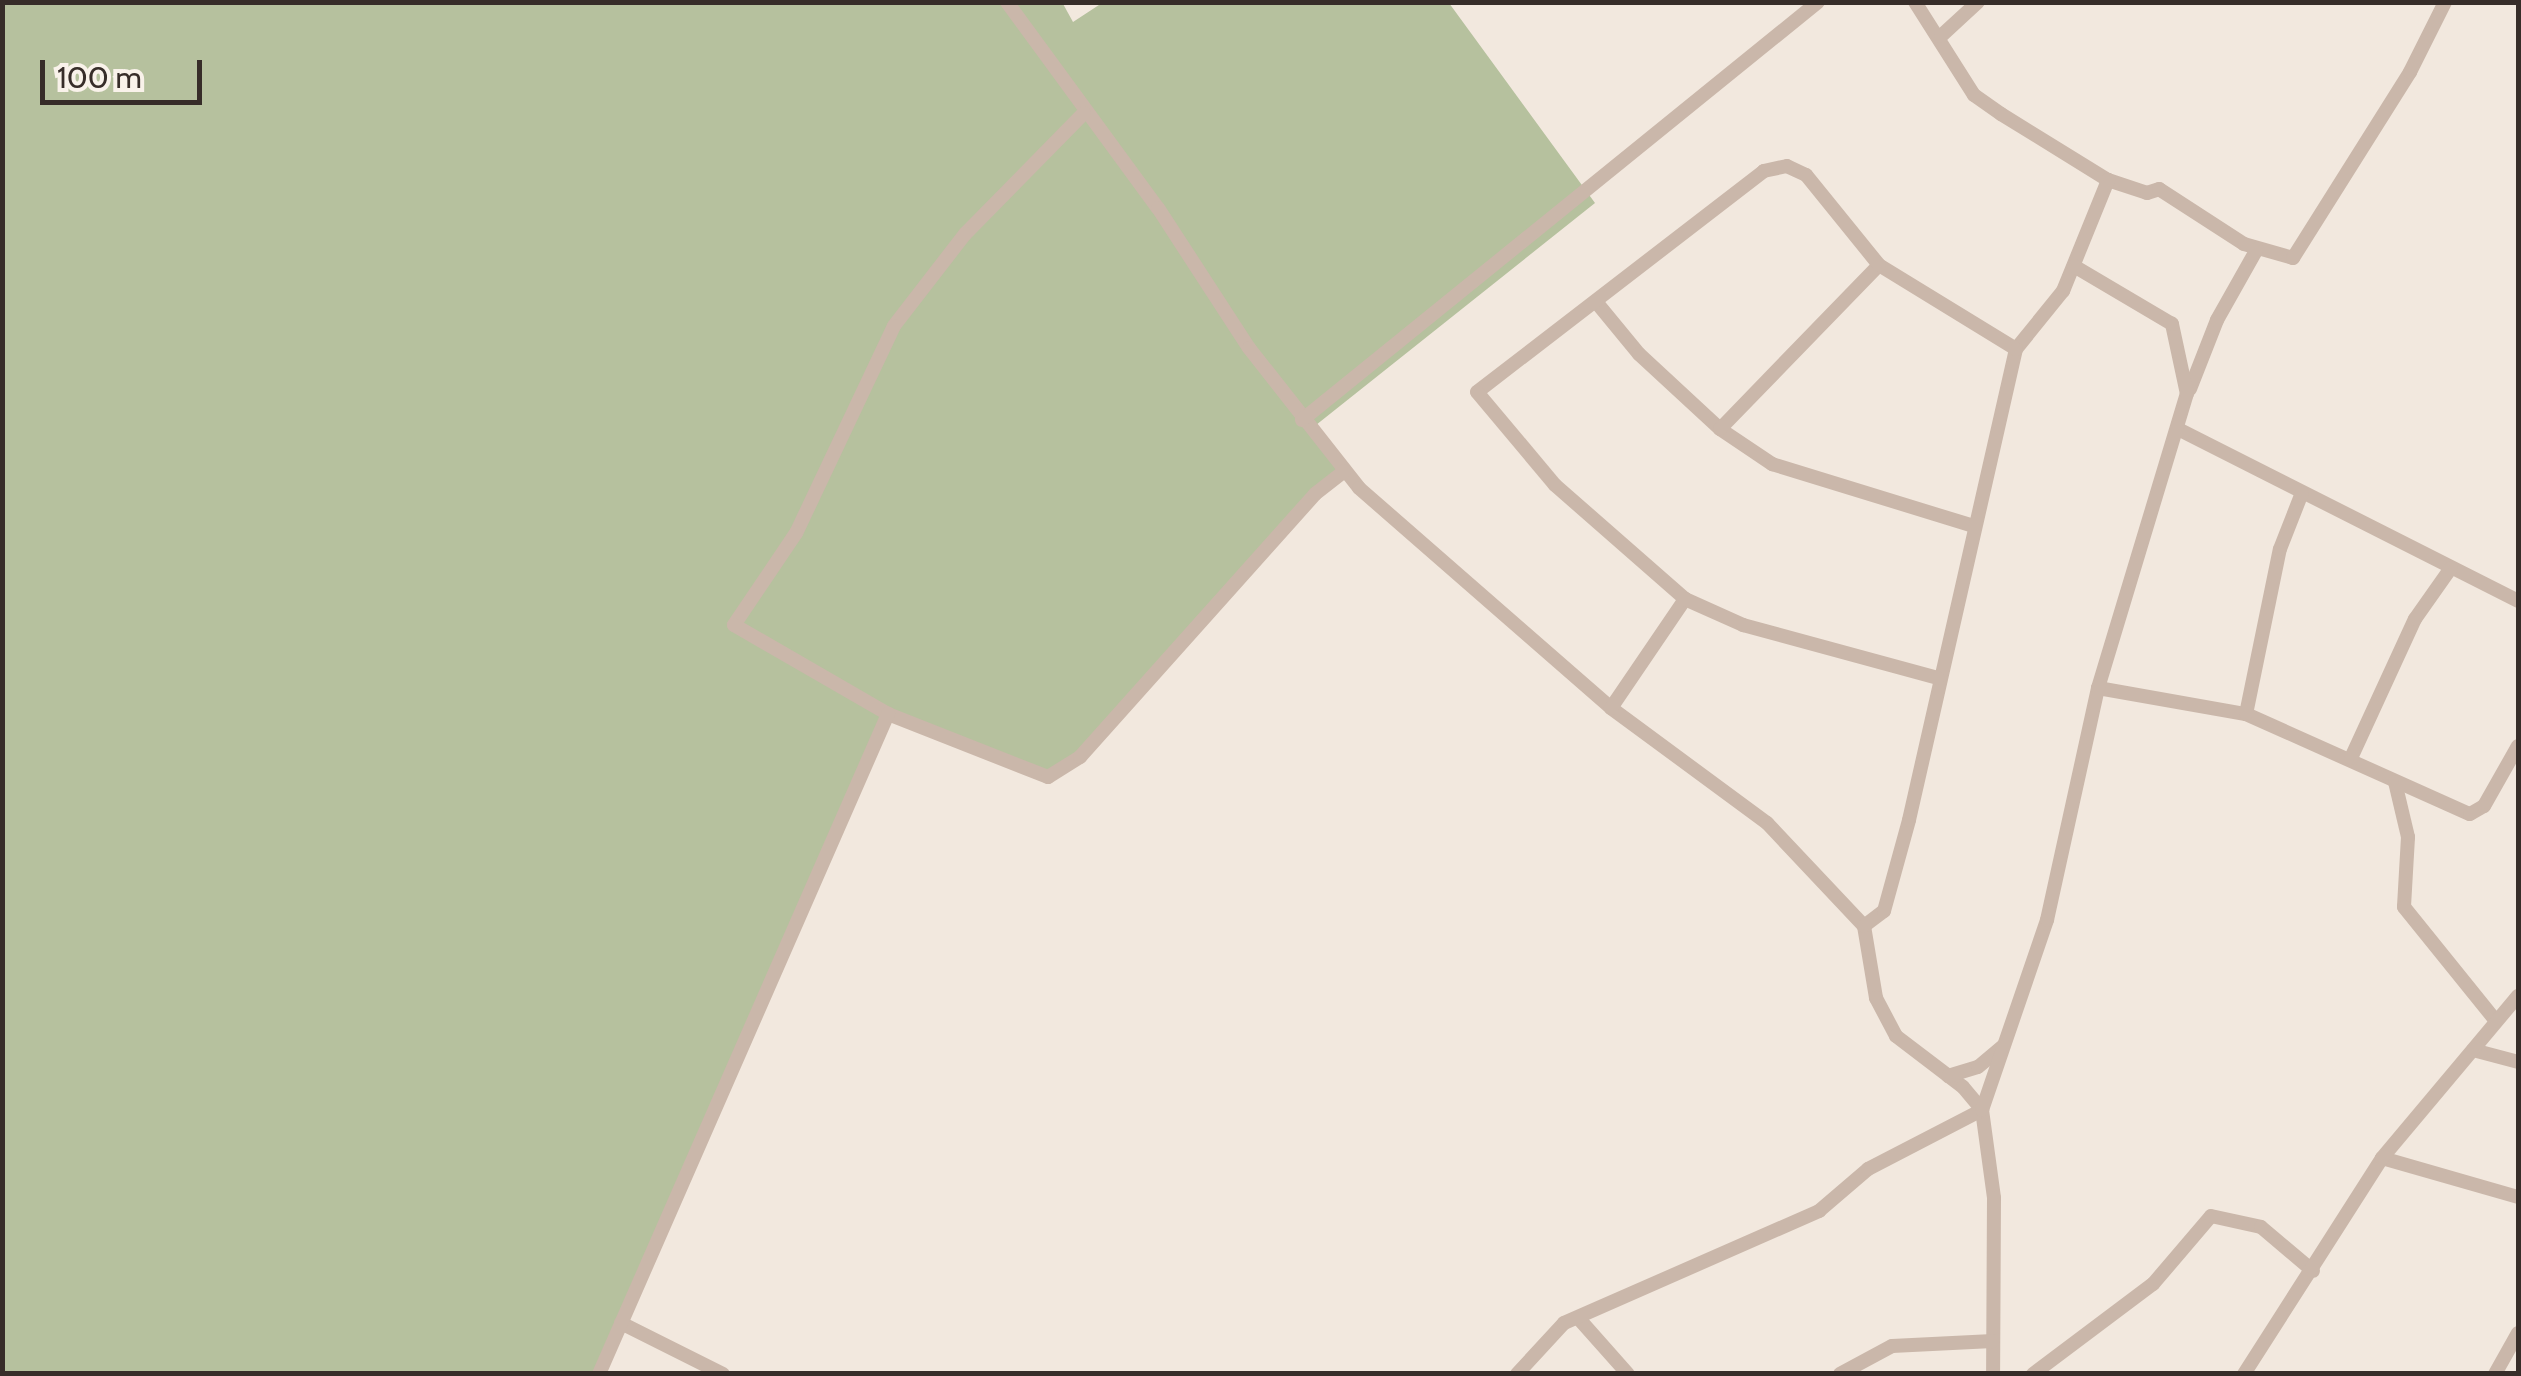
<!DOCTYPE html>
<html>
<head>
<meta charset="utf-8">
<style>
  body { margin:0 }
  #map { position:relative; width:2521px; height:1376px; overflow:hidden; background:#f2e8de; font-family:Cabin,sans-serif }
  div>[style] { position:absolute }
  .green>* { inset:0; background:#b6c19e }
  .minor>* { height:14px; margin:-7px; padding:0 7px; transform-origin:7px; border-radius:7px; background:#cab7aa }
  span { translate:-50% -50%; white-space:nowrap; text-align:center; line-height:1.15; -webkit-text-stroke:9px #f9f2ea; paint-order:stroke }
  .frame { position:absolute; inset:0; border:5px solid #372d29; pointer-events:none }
  .scale { position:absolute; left:40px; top:60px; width:162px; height:45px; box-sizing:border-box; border:5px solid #372d29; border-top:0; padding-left:12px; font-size:30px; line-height:35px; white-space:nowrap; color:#372d29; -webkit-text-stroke:8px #f9f2ea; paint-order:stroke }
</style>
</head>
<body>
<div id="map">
  <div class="green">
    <i style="clip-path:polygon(1062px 2px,1073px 22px,1102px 3px,1449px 3px,1595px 203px,1311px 429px,1344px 471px,1080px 757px,1048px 777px,889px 714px,599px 1373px,3px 1374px,3px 3px)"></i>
  </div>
  <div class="minor">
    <i style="left:1007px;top:2px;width:255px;rotate:53.8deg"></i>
    <i style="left:1158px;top:208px;width:167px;rotate:57deg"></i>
    <i style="left:1249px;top:348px;width:178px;rotate:51.8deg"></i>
    <i style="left:1359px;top:488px;width:335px;rotate:41.1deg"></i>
    <i style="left:1611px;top:708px;width:194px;rotate:36.4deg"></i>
    <i style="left:1767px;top:823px;width:141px;rotate:46.7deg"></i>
    <i style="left:1864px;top:926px;width:73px;rotate:80.5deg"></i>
    <i style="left:1876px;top:998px;width:43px;rotate:62.2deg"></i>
    <i style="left:1896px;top:1036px;width:84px;rotate:37.3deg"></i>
    <i style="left:1963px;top:1087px;width:30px;rotate:50deg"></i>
    <i style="left:1982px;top:1110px;width:89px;rotate:82.2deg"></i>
    <i style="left:1994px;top:1198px;width:176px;rotate:90.3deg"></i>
    <i style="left:1915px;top:2px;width:110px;rotate:57.6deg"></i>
    <i style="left:1974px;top:95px;width:33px;rotate:35deg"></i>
    <i style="left:2001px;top:114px;width:126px;rotate:31.7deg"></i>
    <i style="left:2108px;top:180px;width:41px;rotate:18.4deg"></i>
    <i style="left:2147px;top:193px;width:13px;rotate:-18deg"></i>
    <i style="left:2159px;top:189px;width:101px;rotate:32.9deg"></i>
    <i style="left:2244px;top:244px;width:51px;rotate:15.9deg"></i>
    <i style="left:2293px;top:258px;width:220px;rotate:-57.8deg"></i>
    <i style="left:2410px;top:72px;width:78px;rotate:-63.4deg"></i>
    <i style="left:1941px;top:36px;width:50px;rotate:-42.6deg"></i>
    <i style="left:1084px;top:113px;width:170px;rotate:134.5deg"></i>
    <i style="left:965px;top:234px;width:116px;rotate:127.7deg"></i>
    <i style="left:894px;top:326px;width:229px;rotate:115.3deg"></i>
    <i style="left:796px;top:533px;width:111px;rotate:124deg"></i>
    <i style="left:734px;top:625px;width:178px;rotate:30deg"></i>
    <i style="left:888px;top:714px;width:172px;rotate:21.5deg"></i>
    <i style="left:1048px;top:777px;width:38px;rotate:-32deg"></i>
    <i style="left:1080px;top:757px;width:353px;rotate:-48.2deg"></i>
    <i style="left:1315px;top:494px;width:37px;rotate:-38deg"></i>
    <i style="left:1597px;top:303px;width:66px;rotate:50.5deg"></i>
    <i style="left:1639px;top:354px;width:110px;rotate:42.8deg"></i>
    <i style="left:1720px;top:429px;width:63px;rotate:33.9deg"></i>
    <i style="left:1772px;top:464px;width:211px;rotate:17.1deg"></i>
    <i style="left:2016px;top:349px;width:75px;rotate:-51deg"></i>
    <i style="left:2063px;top:291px;width:120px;rotate:-67.9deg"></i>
    <i style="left:2190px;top:389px;width:74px;rotate:-68.6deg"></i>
    <i style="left:2217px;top:320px;width:81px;rotate:-60.6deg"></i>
    <i style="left:1302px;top:420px;width:664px;rotate:-39.01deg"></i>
    <i style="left:1720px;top:429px;width:228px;rotate:-45.9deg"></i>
    <i style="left:2180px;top:430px;width:379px;rotate:26.8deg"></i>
    <i style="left:2098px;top:688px;width:150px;rotate:10deg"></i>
    <i style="left:2246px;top:714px;width:245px;rotate:24.1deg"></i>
    <i style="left:2470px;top:814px;width:16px;rotate:-30deg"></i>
    <i style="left:2484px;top:806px;width:69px;rotate:-60.5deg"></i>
    <i style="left:1611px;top:708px;width:132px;rotate:-55.8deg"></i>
    <i style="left:2246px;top:714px;width:168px;rotate:-78.4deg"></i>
    <i style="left:2280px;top:549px;width:60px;rotate:-68.6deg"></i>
    <i style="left:2351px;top:758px;width:153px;rotate:-65.3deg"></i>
    <i style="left:2415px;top:619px;width:62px;rotate:-54.8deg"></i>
    <i style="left:2395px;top:782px;width:57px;rotate:76.7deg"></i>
    <i style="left:2408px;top:837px;width:70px;rotate:93.3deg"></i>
    <i style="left:2404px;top:907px;width:146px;rotate:51.1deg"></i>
    <i style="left:1864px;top:926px;width:25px;rotate:-37deg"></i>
    <i style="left:1884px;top:911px;width:94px;rotate:-74.6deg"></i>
    <i style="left:1909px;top:820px;width:483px;rotate:-77.2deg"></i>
    <i style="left:2016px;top:349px;width:161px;rotate:-148.5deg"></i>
    <i style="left:1879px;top:265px;width:116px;rotate:-129deg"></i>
    <i style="left:1806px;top:175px;width:21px;rotate:-155deg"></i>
    <i style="left:1787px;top:166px;width:24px;rotate:168deg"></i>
    <i style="left:1764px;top:171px;width:362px;rotate:142.4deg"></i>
    <i style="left:1477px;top:392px;width:121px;rotate:50deg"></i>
    <i style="left:1555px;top:485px;width:173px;rotate:41.2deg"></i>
    <i style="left:1685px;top:599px;width:64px;rotate:24.1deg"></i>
    <i style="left:1743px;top:625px;width:202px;rotate:15.2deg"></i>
    <i style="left:2473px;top:1050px;width:47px;rotate:14.9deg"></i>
    <i style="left:1948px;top:1076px;width:31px;rotate:-17deg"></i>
    <i style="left:1978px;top:1067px;width:33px;rotate:-40deg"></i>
    <i style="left:2382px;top:1158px;width:141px;rotate:16deg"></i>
    <i style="left:1580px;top:1320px;width:72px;rotate:48.4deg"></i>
    <i style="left:621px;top:1323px;width:114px;rotate:26.6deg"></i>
    <i style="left:599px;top:1374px;width:721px;rotate:-66.35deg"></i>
    <i style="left:1517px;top:1374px;width:69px;rotate:-47.3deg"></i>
    <i style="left:1564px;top:1323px;width:279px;rotate:-23.7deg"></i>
    <i style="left:1819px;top:1211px;width:65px;rotate:-40.6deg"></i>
    <i style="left:1868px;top:1169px;width:128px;rotate:-27.4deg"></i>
    <i style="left:1982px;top:1110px;width:201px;rotate:-71.1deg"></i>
    <i style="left:2047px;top:920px;width:238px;rotate:-77.6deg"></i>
    <i style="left:2098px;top:688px;width:307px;rotate:-73.2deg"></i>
    <i style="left:2187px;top:394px;width:72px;rotate:-102.1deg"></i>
    <i style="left:2172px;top:324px;width:114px;rotate:-149.4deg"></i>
    <i style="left:1840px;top:1374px;width:59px;rotate:-28.3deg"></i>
    <i style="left:1892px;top:1346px;width:101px;rotate:-2.8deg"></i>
    <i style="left:2033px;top:1374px;width:150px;rotate:-36.9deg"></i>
    <i style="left:2153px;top:1284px;width:89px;rotate:-49.5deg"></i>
    <i style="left:2211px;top:1216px;width:51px;rotate:12.4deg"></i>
    <i style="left:2261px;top:1227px;width:68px;rotate:40.2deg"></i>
    <i style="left:2244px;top:1374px;width:256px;rotate:-57.4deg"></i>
    <i style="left:2382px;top:1158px;width:212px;rotate:-50deg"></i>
    <i style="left:2495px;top:1374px;width:47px;rotate:-60.7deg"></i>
  </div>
  <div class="frame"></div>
  <div class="scale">100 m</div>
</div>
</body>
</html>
